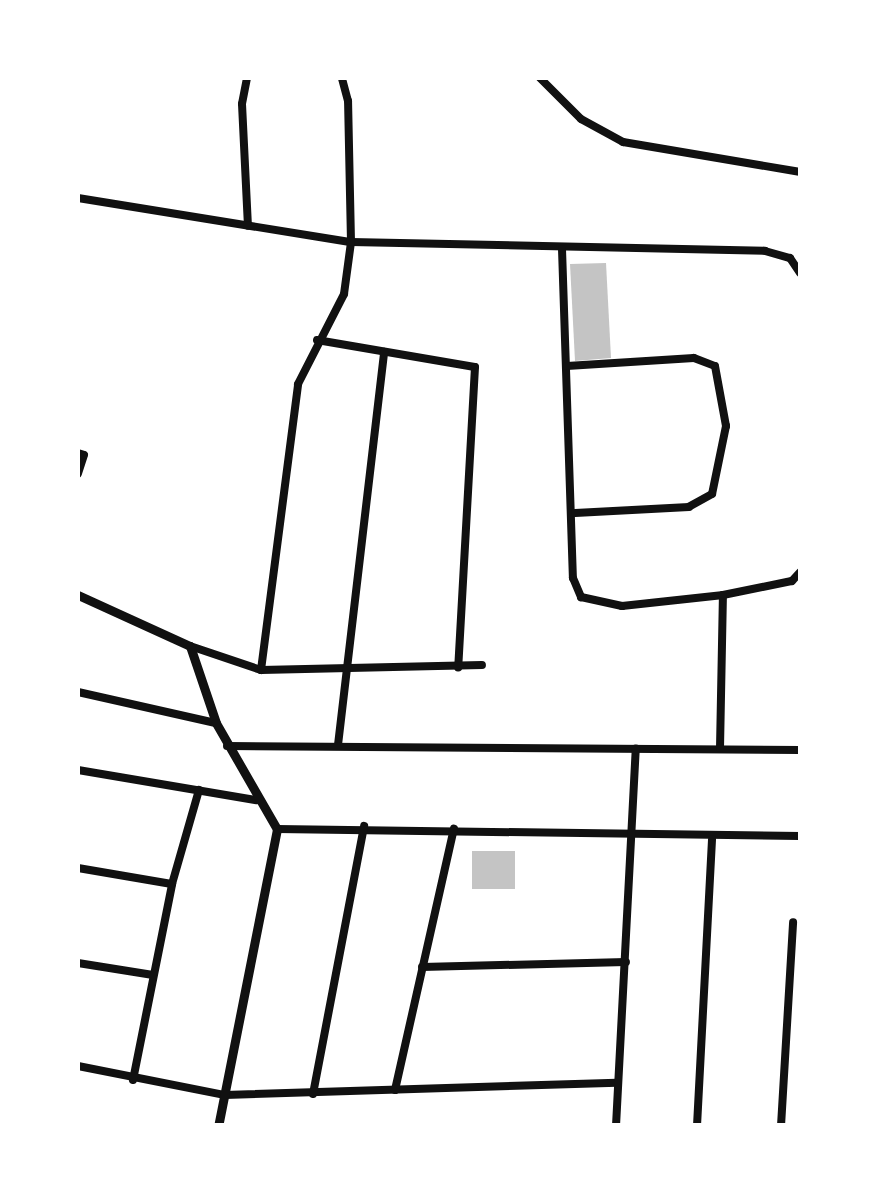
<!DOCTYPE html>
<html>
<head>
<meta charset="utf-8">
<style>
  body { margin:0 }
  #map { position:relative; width:878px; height:1203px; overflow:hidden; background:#fff; font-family:"PT Sans Narrow",sans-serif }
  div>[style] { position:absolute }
  .building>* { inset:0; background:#c4c4c4 }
  .minor>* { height:8px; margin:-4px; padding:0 4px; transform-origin:4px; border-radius:4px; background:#111 }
  .tertiary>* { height:9px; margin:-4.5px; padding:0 4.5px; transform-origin:4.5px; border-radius:4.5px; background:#111 }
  span { translate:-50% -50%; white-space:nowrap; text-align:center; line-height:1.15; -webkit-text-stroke:10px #fff; paint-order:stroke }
  .frame { position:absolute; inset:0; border:80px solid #fff; pointer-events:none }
</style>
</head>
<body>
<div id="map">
  <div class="building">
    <i style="clip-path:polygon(606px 263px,611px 358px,575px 361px,570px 264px)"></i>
    <i style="clip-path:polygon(472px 851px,515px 851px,515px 889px,472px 889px)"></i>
  </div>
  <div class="minor">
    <i style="left:247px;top:78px;width:26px;rotate:101deg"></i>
    <i style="left:242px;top:104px;width:122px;rotate:87.2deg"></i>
    <i style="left:540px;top:78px;width:58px;rotate:45deg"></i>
    <i style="left:581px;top:119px;width:48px;rotate:28.7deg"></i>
    <i style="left:623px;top:142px;width:180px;rotate:9.6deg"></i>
    <i style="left:78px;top:198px;width:277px;rotate:9.2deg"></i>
    <i style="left:351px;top:242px;width:414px;rotate:1.2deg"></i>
    <i style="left:765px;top:251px;width:26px;rotate:16deg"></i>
    <i style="left:790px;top:258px;width:18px;rotate:56deg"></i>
    <i style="left:562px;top:249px;width:329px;rotate:88.1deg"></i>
    <i style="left:573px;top:578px;width:21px;rotate:67deg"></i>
    <i style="left:581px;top:597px;width:42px;rotate:12.4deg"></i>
    <i style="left:622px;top:606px;width:102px;rotate:-6.2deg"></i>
    <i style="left:723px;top:595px;width:70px;rotate:-11.5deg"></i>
    <i style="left:792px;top:581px;width:12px;rotate:-48deg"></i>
    <i style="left:317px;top:340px;width:160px;rotate:9.7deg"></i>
    <i style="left:475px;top:367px;width:301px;rotate:93.2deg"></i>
    <i style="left:567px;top:366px;width:127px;rotate:-3.6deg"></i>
    <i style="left:694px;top:358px;width:22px;rotate:21deg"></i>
    <i style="left:715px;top:366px;width:61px;rotate:79.6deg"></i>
    <i style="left:726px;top:426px;width:69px;rotate:101.6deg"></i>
    <i style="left:712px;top:494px;width:26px;rotate:151deg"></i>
    <i style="left:689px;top:507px;width:114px;rotate:177deg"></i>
    <i style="left:78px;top:453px;width:6px;rotate:18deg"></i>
    <i style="left:84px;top:455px;width:20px;rotate:108deg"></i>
    <i style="left:190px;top:646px;width:75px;rotate:18.7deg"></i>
    <i style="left:261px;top:670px;width:221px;rotate:-1.3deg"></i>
    <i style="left:261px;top:670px;width:288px;rotate:-82.6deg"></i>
    <i style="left:298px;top:384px;width:101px;rotate:-62.9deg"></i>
    <i style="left:344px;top:294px;width:52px;rotate:-82.3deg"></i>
    <i style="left:351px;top:242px;width:141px;rotate:-91.2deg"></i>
    <i style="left:348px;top:101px;width:24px;rotate:-105deg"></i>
    <i style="left:78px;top:692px;width:141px;rotate:12.7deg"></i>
    <i style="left:338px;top:745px;width:396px;rotate:-83.3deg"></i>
    <i style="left:227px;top:746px;width:573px;rotate:0.4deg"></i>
    <i style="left:720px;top:748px;width:153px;rotate:-88.9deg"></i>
    <i style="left:78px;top:770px;width:181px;rotate:9.6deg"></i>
    <i style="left:277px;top:829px;width:523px;rotate:0.77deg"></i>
    <i style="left:78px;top:868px;width:95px;rotate:9.7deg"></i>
    <i style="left:78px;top:963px;width:76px;rotate:9.1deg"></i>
    <i style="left:422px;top:967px;width:204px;rotate:-1.4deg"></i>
    <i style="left:78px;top:1066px;width:150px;rotate:11.2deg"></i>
    <i style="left:225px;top:1095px;width:392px;rotate:-1.8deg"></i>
    <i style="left:133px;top:1080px;width:200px;rotate:-78.7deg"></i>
    <i style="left:172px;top:884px;width:98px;rotate:-74deg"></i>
    <i style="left:395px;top:1090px;width:268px;rotate:-77.3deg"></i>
    <i style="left:313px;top:1094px;width:273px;rotate:-79.2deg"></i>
    <i style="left:616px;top:1126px;width:378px;rotate:-87deg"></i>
    <i style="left:697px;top:1126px;width:287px;rotate:-87deg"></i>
    <i style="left:781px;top:1126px;width:204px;rotate:-86.6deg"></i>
  </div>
  <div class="tertiary">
    <i style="left:78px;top:595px;width:123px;rotate:24.5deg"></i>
    <i style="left:190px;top:646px;width:81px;rotate:71.3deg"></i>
    <i style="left:216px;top:723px;width:122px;rotate:60.1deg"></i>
    <i style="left:277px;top:829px;width:303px;rotate:101.2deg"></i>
  </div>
  <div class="frame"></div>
</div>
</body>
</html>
